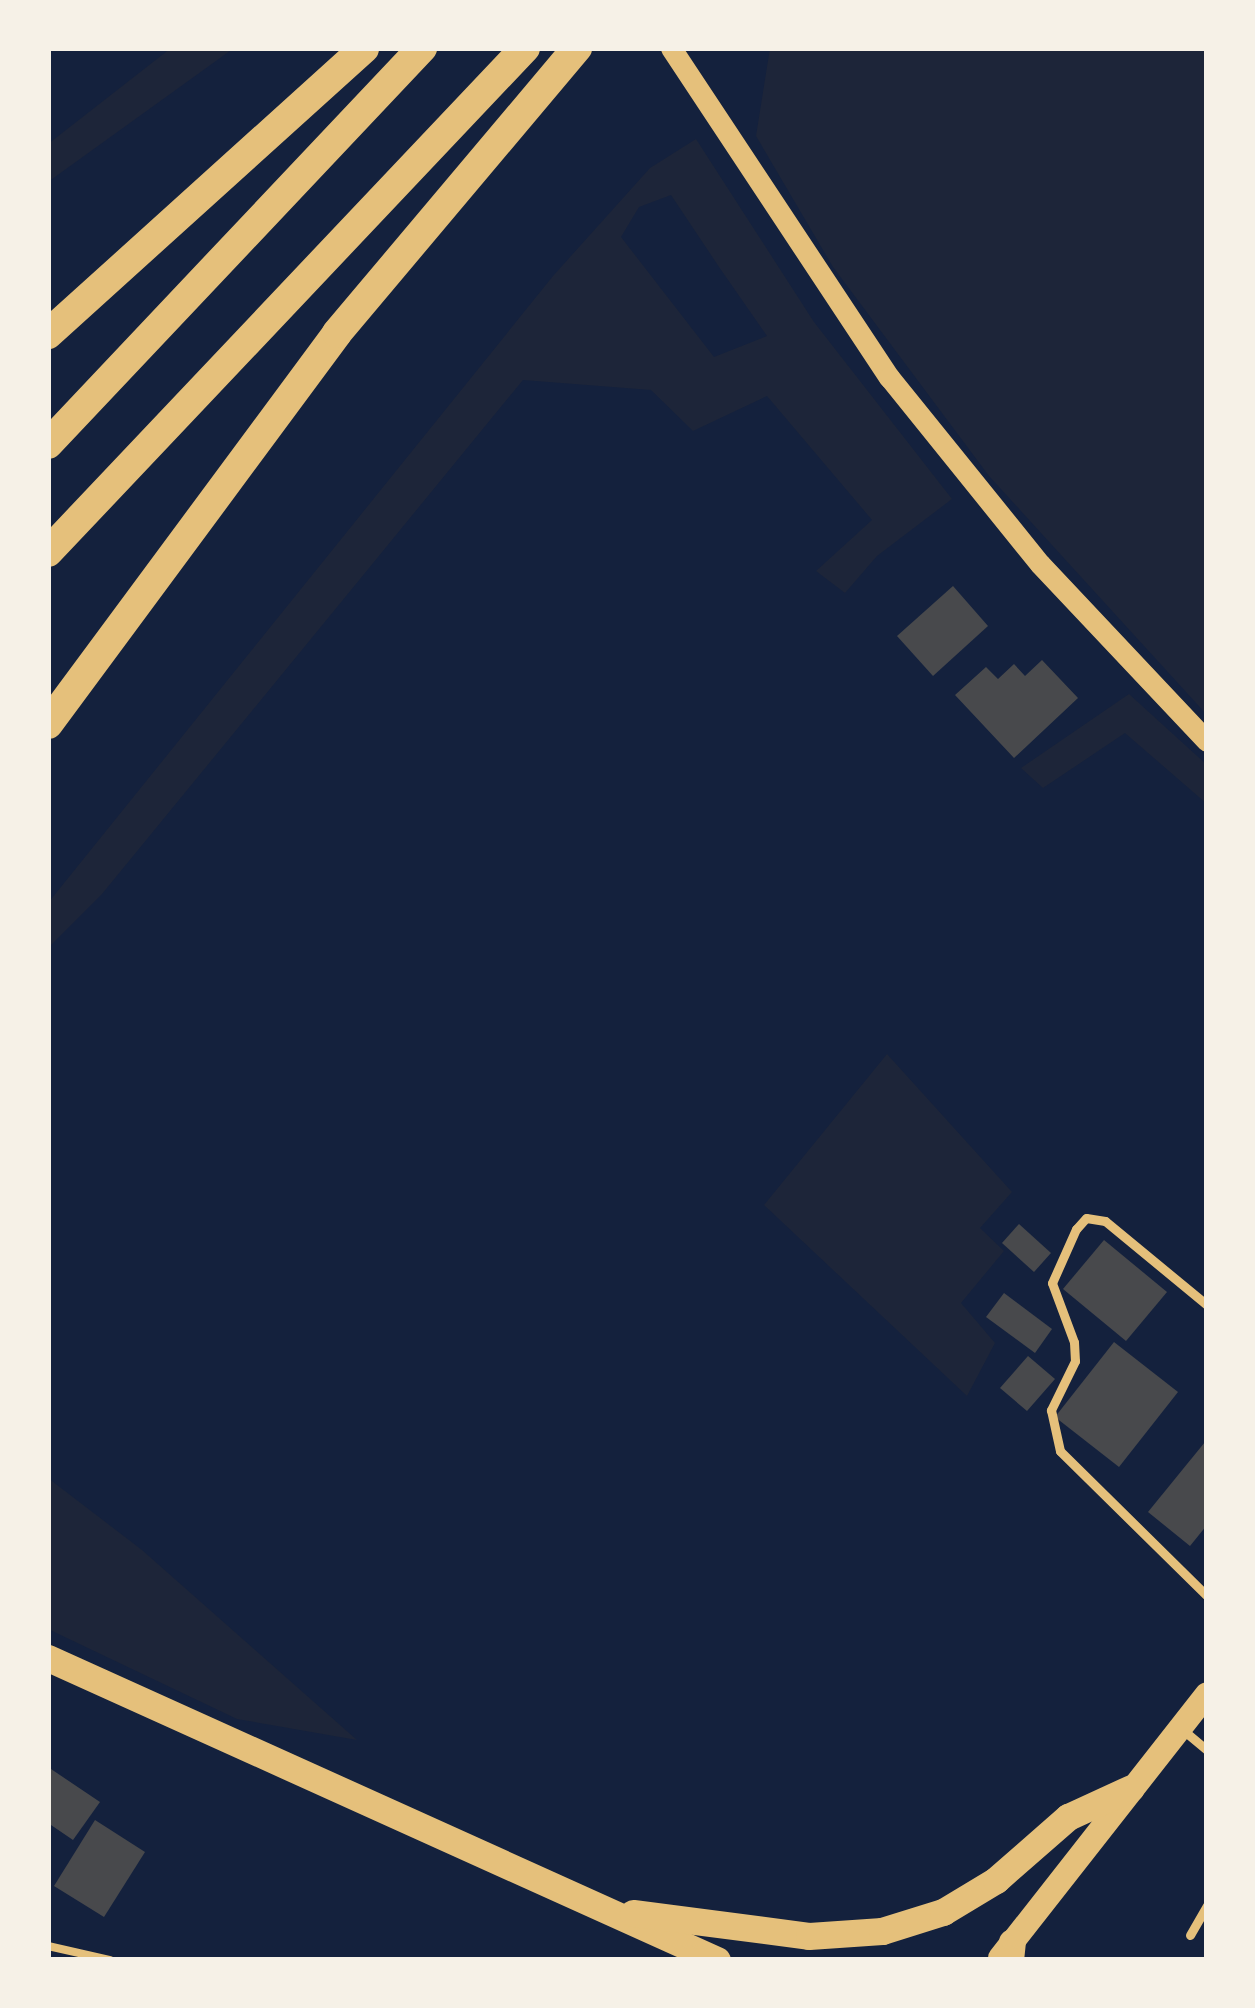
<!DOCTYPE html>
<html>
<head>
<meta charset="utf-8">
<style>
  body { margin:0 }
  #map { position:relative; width:1255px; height:2008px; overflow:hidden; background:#14213d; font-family:"Sofia Sans Condensed",sans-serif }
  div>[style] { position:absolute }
  .green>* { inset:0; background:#1d2539 }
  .building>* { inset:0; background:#48494c }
  .path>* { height:8px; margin:-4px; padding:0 4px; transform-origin:4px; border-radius:4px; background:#e5c07b }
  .service>* { height:9px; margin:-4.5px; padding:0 4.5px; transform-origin:4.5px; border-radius:4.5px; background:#e5c07b }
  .tertiary>* { height:21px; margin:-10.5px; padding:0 10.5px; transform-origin:10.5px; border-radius:10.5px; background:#e5c07b }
  .secondary>* { height:24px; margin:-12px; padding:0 12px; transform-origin:12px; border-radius:12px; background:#e5c07b }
  .primary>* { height:27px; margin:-13.5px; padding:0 13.5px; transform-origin:13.5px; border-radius:13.5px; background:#e5c07b }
  .motorway>* { height:30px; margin:-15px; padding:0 15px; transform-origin:15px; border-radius:15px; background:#e5c07b }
  span { translate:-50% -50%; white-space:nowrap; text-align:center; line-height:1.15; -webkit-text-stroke:12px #f6f1e7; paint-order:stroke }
  .frame { position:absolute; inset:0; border:51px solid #f6f1e7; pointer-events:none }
</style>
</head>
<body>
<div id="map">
  <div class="green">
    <i style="clip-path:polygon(171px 48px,234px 48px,48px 182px,48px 144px)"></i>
    <i style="clip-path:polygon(770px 48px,1207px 48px,1207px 715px,989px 476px,833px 267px,756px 136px)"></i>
    <i style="clip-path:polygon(evenodd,696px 139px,814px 322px,952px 499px,877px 556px,845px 593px,816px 571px,872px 520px,767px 396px,693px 431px,651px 390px,523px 380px,102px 894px,48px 948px,48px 903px,553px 276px,650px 168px,696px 139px,671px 195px,719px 267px,767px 336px,714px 357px,621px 237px,639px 207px,671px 195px)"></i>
    <i style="clip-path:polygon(1129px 694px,1207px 765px,1207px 804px,1125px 733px,1043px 788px,1021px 768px)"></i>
    <i style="clip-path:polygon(887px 1054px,1012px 1192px,980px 1228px,1004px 1251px,961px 1303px,995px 1343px,967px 1396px,764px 1205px)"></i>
    <i style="clip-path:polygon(48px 1478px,142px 1550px,357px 1740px,237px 1719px,48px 1629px)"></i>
  </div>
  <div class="building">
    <i style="clip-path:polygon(953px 586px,988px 626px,933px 676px,897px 636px)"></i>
    <i style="clip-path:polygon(1042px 660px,1078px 698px,1014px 758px,955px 695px,986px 667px,998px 679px,1014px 664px,1025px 676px)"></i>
    <i style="clip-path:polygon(1019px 1224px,1051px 1253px,1034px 1272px,1002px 1243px)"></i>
    <i style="clip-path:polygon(1104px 1240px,1167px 1292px,1126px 1341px,1063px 1289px)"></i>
    <i style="clip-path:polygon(1004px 1293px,1052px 1329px,1035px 1353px,986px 1317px)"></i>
    <i style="clip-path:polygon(1114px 1342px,1178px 1392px,1119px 1467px,1055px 1417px)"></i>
    <i style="clip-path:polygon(1028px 1356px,1055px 1379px,1027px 1411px,1000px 1388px)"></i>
    <i style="clip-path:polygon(1205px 1442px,1207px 1525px,1190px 1546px,1148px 1512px)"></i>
    <i style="clip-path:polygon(48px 1767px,100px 1802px,73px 1840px,48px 1823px)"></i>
    <i style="clip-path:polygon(95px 1820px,145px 1852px,104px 1917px,54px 1886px)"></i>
  </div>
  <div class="path">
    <i style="left:48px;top:1946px;width:64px;rotate:12.7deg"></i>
  </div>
  <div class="service">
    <i style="left:1207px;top:1305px;width:132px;rotate:-140.5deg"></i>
    <i style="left:1105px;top:1221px;width:19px;rotate:-171deg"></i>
    <i style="left:1086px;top:1218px;width:15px;rotate:132deg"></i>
    <i style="left:1076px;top:1229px;width:59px;rotate:114deg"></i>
    <i style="left:1052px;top:1283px;width:63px;rotate:69.6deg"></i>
    <i style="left:1074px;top:1342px;width:19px;rotate:87deg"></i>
    <i style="left:1075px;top:1361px;width:55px;rotate:116.1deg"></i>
    <i style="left:1051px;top:1410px;width:42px;rotate:77.6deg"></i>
    <i style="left:1060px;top:1451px;width:206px;rotate:44.6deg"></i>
    <i style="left:1183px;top:1730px;width:31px;rotate:40deg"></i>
    <i style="left:1190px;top:1935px;width:34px;rotate:-60deg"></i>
  </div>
  <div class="tertiary">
    <i style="left:671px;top:48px;width:395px;rotate:56.5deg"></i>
    <i style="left:889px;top:377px;width:240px;rotate:51.1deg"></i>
    <i style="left:1040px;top:564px;width:243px;rotate:46.7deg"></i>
  </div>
  <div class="secondary">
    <i style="left:1000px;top:1958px;width:335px;rotate:-51.9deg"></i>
  </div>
  <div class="primary">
    <i style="left:48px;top:1658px;width:734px;rotate:24.3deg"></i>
    <i style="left:633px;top:1913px;width:177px;rotate:7.4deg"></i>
    <i style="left:809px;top:1936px;width:73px;rotate:-3.9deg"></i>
    <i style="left:882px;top:1931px;width:64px;rotate:-17.3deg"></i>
    <i style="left:943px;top:1912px;width:62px;rotate:-31.1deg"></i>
    <i style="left:996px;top:1880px;width:96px;rotate:-41.2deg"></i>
    <i style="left:1068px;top:1817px;width:69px;rotate:-24.7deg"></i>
    <i style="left:1010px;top:1960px;width:18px;rotate:-84deg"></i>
  </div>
  <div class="motorway">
    <i style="left:48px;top:334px;width:426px;rotate:-42.1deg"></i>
    <i style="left:48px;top:444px;width:545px;rotate:-46.64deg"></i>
    <i style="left:48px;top:552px;width:694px;rotate:-46.58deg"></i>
    <i style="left:48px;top:724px;width:486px;rotate:-53.5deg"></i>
    <i style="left:337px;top:333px;width:373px;rotate:-49.9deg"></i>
  </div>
  <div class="frame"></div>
</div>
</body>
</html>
